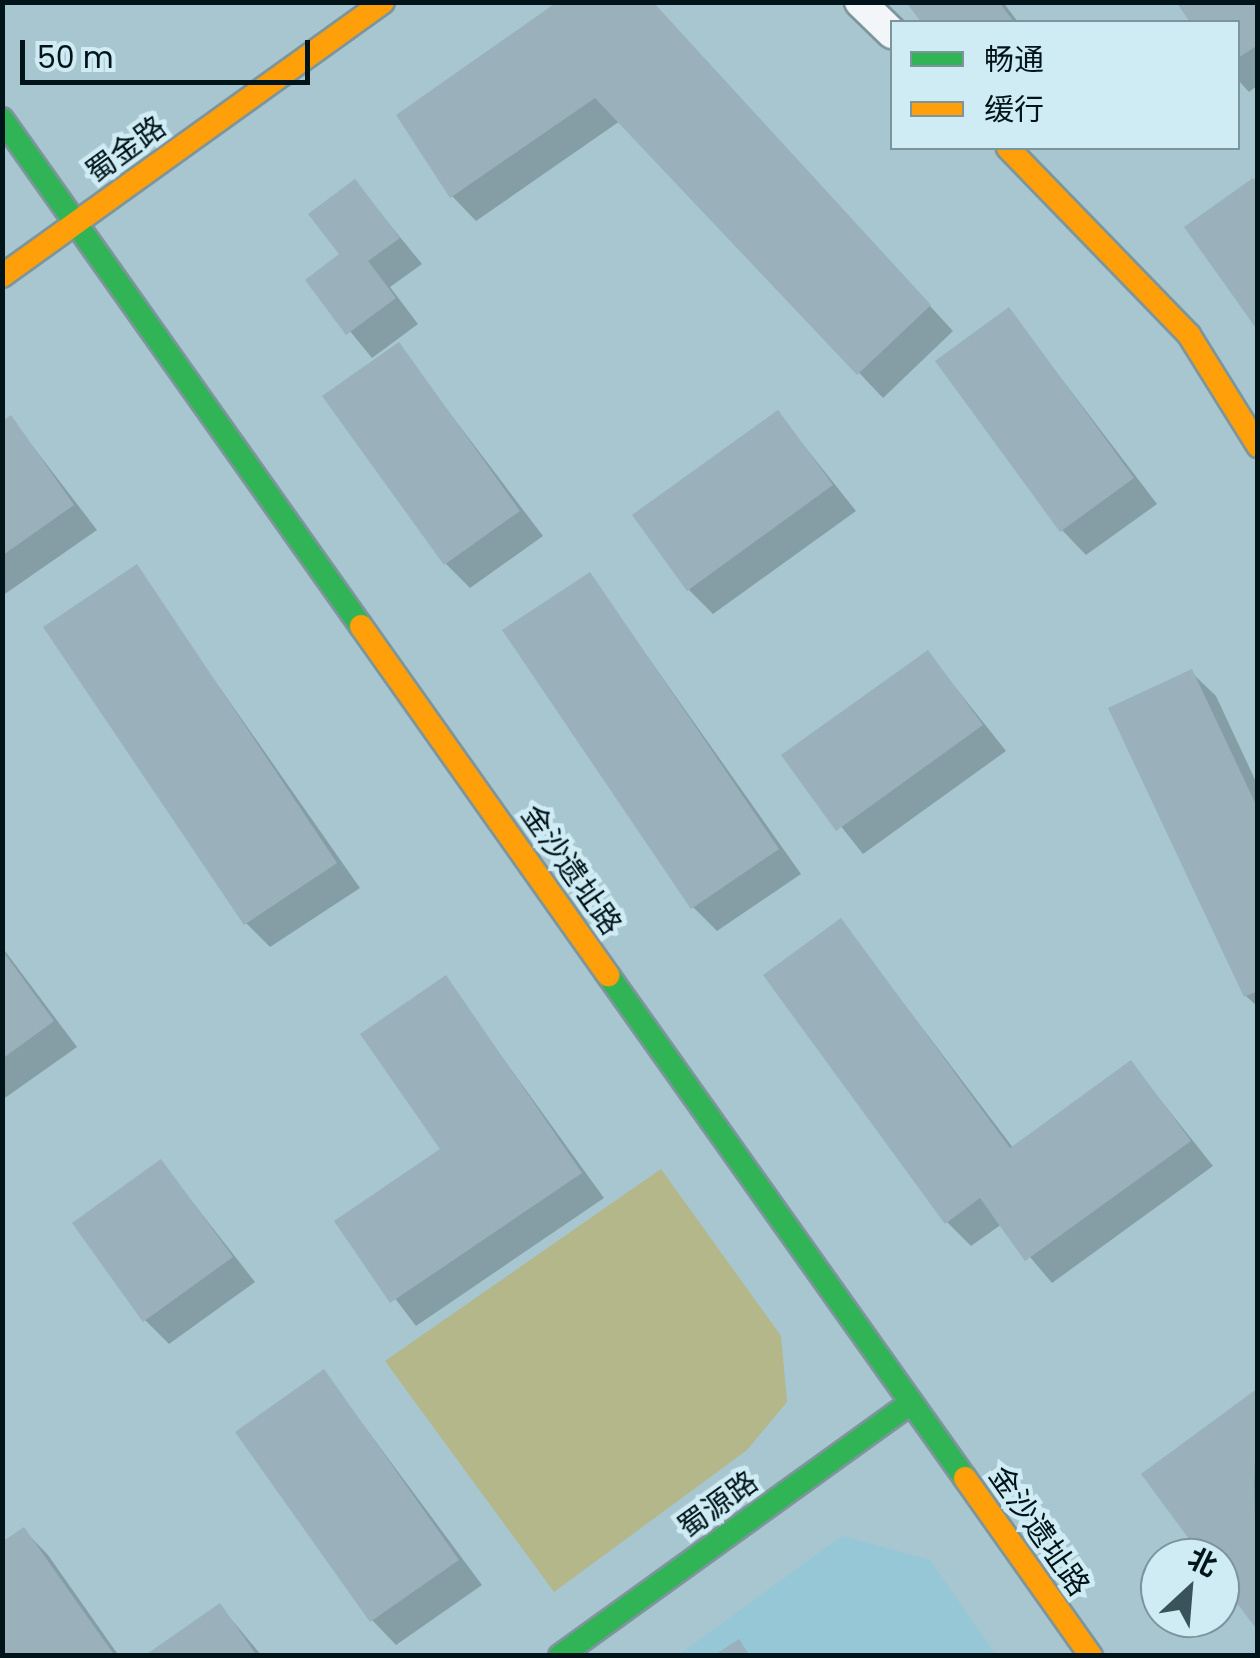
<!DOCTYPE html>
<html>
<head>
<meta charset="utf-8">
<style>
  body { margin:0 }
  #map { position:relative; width:1260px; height:1658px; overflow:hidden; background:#a7c6cf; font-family:Poppins,"Noto Sans SC",sans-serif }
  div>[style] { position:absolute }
  .built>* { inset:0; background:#95c7d6 }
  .green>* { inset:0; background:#b3b789 }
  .shadow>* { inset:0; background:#0003 }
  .building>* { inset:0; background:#9ab0bb }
  .roads { filter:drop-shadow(2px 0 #7d959c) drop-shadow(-2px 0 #7d959c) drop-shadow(0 2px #7d959c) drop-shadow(0 -2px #7d959c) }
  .street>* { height:30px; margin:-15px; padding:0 15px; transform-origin:15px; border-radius:15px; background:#f2f6f8 }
  .fast>* { height:22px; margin:-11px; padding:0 11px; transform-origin:11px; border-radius:11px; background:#30b455 }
  .slow>* { height:22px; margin:-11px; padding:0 11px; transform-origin:11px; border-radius:11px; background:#ff9f0a }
  span { translate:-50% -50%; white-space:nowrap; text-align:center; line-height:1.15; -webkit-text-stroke:9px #cfebf3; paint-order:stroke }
  .street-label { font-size:30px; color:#00141a }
  .frame { position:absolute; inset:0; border:5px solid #00141a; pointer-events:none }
  .legend { position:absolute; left:890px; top:20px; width:350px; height:130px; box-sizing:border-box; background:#cfebf3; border:2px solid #7c959c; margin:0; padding:12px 18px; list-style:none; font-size:30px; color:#00141a }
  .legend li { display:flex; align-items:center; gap:20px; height:50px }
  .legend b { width:50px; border:2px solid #7c959c }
  .north { position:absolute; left:1140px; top:1538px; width:100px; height:100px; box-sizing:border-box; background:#cfebf3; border:2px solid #7c959c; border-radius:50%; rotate:26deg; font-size:28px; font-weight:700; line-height:40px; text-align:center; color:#00141a }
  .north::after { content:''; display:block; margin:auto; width:35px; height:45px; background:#3a5259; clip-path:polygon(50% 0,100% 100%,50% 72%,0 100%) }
  .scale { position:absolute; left:20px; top:40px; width:290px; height:45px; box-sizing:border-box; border:5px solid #00141a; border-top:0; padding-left:12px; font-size:30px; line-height:35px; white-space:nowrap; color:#00141a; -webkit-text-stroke:8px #cfebf3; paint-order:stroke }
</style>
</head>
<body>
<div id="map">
  <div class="built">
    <i style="clip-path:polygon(842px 1536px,930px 1560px,996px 1655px,677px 1656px)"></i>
  </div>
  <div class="green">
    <i style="clip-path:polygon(661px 1169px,781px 1336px,787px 1402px,747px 1450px,554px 1592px,385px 1361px)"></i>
  </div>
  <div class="shadow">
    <i style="clip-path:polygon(909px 2px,1003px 2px,1018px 22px,924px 22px)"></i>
    <i style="clip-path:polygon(1179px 2px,1258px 2px,1258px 85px,1249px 92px,1238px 80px,1238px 22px,1193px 22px)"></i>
    <i style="clip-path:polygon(659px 11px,953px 331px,883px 398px,620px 121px,476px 221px,452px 196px)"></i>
    <i style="clip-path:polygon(355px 182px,422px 264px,390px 287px,418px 324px,372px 358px,308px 280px,342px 255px)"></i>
    <i style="clip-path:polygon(1009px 310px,1157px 504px,1086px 555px,1062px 530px)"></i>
    <i style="clip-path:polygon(398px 345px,543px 536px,470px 588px,446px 564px)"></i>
    <i style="clip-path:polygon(778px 413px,856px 511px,713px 614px,689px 590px)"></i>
    <i style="clip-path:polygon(11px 418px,97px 530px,2px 596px,2px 424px)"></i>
    <i style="clip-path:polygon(136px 568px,360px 888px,270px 947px,246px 923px)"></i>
    <i style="clip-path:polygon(590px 575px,801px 874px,717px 931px,693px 907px)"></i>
    <i style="clip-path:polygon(928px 653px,1006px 751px,863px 854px,785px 756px)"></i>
    <i style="clip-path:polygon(1191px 672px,1216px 696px,1258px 786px,1258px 1007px,1246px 996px)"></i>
    <i style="clip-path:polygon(841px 921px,1014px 1149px,1131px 1063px,1213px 1166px,1052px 1283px,1002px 1224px,971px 1246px,947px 1222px)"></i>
    <i style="clip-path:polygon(2px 947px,77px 1047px,2px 1100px)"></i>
    <i style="clip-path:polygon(445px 978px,604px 1198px,416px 1326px,337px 1222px,443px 1150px)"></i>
    <i style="clip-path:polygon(161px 1162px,255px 1282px,169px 1344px,145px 1320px)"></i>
    <i style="clip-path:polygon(324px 1372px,482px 1585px,396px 1645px,372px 1620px)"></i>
    <i style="clip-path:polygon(1258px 1391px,1258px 1627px,1220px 1577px,1220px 1558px,1206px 1558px)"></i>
    <i style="clip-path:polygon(24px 1530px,48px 1555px,119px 1656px,2px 1656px)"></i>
    <i style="clip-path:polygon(220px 1606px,262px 1656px,148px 1656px)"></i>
  </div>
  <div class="building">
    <i style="clip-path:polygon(557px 2px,653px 2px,931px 305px,857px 375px,595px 98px,450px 198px,396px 115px)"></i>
    <i style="clip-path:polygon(906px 2px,999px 2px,1014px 22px,921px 22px)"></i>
    <i style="clip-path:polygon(1176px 2px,1258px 2px,1258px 45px,1238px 58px,1238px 22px,1190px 22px)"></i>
    <i style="clip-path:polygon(1253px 178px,1258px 184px,1258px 331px,1184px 227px)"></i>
    <i style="clip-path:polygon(355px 179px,400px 238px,368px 261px,396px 298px,346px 335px,305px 280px,339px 254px,308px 214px)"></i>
    <i style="clip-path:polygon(1009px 307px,1134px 478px,1060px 532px,935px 361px)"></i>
    <i style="clip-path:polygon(399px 342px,520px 511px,444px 565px,322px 396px)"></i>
    <i style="clip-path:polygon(778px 410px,833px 485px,687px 591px,632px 515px)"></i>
    <i style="clip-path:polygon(11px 415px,74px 505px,3px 555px,3px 421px)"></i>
    <i style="clip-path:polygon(137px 564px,337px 863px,244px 925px,43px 627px)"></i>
    <i style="clip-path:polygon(590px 572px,779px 849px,691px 909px,502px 630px)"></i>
    <i style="clip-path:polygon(928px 650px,983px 725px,836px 831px,781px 755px)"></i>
    <i style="clip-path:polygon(1192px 669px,1258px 809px,1258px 991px,1244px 997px,1108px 708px)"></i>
    <i style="clip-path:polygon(841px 918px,1010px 1148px,1131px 1060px,1191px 1141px,1025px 1261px,980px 1198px,945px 1224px,763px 975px)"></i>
    <i style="clip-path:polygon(2px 950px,54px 1021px,2px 1059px)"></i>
    <i style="clip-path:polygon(446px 975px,582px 1173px,390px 1303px,334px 1221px,440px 1149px,360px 1034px)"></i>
    <i style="clip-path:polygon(161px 1159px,233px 1257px,143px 1322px,72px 1223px)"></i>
    <i style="clip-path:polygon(324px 1369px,459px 1560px,370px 1622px,235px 1432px)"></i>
    <i style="clip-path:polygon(1258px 1388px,1254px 1484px,1258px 1631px,1220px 1581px,1220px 1558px,1203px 1558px,1141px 1474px)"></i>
    <i style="clip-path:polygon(24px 1527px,115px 1656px,2px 1656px,2px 1542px)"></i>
    <i style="clip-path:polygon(220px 1603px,257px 1656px,144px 1656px)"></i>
    <i style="clip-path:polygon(739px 1639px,750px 1656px,713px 1656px)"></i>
  </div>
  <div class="roads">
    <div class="street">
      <i style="left:860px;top:2px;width:45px;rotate:44.1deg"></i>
    </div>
    <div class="fast">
      <i style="left:2px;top:119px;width:621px;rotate:54.7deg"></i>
      <i style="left:608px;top:975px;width:617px;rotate:54.64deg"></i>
      <i style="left:560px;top:1656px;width:433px;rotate:-35.8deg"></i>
    </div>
    <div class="slow">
      <i style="left:1008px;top:148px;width:260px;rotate:45.9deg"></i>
      <i style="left:1189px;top:335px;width:131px;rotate:58.1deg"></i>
      <i style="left:2px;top:276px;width:469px;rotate:-35.7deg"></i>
      <i style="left:361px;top:626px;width:428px;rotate:54.7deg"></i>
      <i style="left:965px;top:1478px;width:218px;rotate:54.7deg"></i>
    </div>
  </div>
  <div class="street-label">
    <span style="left:126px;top:150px;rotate:-36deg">蜀金路</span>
    <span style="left:571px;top:870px;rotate:55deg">金沙遗址路</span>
    <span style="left:718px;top:1505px;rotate:-36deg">蜀源路</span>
    <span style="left:1039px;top:1531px;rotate:55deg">金沙遗址路</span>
  </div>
  <div class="frame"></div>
  <ul class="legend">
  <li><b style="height:12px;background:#30b455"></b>畅通</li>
  <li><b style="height:12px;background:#ff9f0a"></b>缓行</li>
  </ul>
  <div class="north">北</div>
  <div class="scale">50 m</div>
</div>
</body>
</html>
